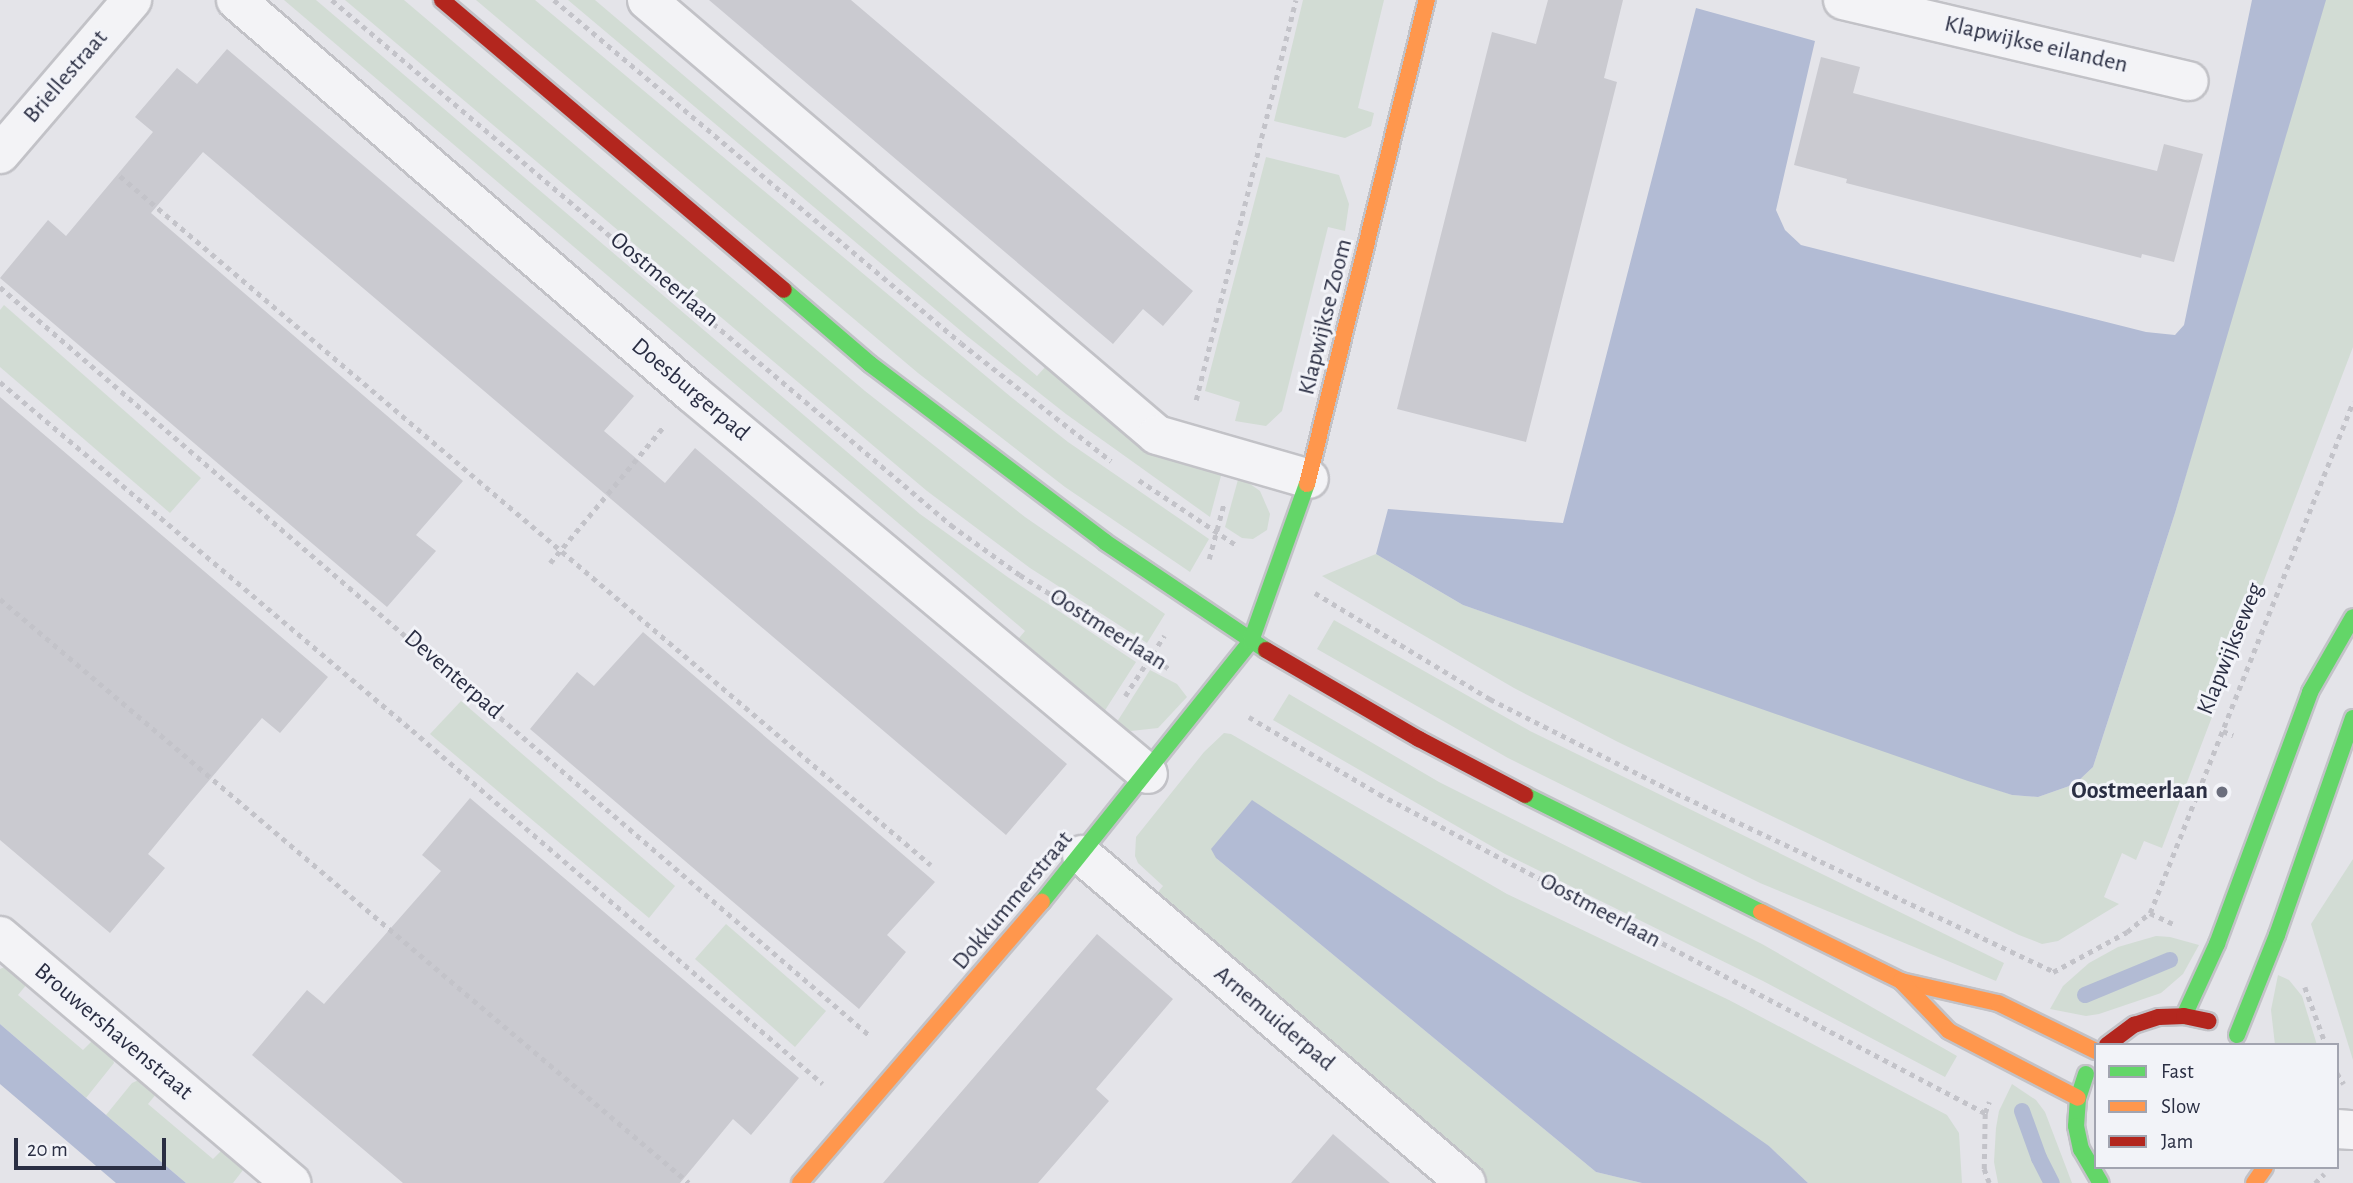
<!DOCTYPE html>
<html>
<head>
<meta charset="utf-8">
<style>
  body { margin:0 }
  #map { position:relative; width:2353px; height:1183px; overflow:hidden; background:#e4e4e9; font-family:"Alegreya Sans",sans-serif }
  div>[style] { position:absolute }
  .green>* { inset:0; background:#d2dcd4 }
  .water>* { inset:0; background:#b2bbd4 }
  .stream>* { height:16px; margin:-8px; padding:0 8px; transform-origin:8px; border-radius:8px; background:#b2bbd4 }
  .building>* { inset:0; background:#cacad0 }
  .path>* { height:4.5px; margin-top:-2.25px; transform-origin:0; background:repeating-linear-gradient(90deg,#c3c3c9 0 5px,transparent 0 10px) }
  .roads { filter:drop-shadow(2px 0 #c2c2c7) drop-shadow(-2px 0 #c2c2c7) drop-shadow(0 2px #c2c2c7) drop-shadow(0 -2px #c2c2c7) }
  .street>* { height:38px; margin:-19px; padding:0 19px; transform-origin:19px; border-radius:19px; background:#f3f3f6 }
  .fast>* { height:16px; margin:-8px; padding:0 8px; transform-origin:8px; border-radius:8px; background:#63d668 }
  .slow>* { height:16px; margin:-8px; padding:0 8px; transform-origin:8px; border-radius:8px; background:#ff974d }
  .jam>* { height:16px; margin:-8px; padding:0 8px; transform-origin:8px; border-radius:8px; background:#b3261e }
  .dots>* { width:19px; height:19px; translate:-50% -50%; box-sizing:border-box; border:4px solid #f2f3f8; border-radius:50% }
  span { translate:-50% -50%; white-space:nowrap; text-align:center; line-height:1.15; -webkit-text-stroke:6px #f2f3f8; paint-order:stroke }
  .street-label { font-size:24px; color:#2a2e43 }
  .poi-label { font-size:24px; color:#2a2e43; font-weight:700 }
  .right { translate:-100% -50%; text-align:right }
  .legend { position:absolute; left:2094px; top:1043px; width:245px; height:126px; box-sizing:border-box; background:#f2f3f8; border:2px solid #a2a4b0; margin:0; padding:9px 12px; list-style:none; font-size:21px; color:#2a2e43 }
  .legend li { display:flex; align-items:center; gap:14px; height:35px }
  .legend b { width:35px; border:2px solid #a2a4b0 }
  .scale { position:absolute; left:14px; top:1138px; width:152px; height:32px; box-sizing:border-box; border:4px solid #2a2e43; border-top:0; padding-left:9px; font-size:21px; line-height:24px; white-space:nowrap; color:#2a2e43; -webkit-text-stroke:5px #f2f3f8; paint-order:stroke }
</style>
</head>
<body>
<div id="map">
  <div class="green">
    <i style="clip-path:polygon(284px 0,316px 0,920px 514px,1009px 578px,1136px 662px,1102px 715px,1015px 643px,1025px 631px)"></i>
    <i style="clip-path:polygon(345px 0,404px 0,865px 391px,1025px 517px,1165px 614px,1147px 643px,1030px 568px,927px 491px)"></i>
    <i style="clip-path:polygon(476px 0,535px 0,1011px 397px,1068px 442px,1209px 539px,1190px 572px,1065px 487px,918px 373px)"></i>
    <i style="clip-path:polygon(568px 0,595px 0,1037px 376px,1047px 365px,1222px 472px,1210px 517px,1066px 414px,967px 336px)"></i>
    <i style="clip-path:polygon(1303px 0,1384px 0,1358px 108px,1374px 113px,1371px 126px,1345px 138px,1274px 121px)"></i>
    <i style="clip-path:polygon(2322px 0,2353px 0,2353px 347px,2162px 848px,2144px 841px,2136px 860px,2122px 853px,2104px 897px,2119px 904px,2058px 941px,2042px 944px,2019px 935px,1618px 742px,1514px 688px,1322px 576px,1376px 554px,1463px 605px,2012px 795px,2038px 797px,2075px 784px,2093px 767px,2175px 513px)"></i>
    <i style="clip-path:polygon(1266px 157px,1339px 175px,1349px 204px,1345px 231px,1328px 227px,1282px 411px,1266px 426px,1235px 421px,1240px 402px,1205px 391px)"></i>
    <i style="clip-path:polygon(4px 305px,201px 478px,170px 513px,0 367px,0 310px)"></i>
    <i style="clip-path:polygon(1239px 476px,1260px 491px,1270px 514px,1267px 530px,1253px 539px,1242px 538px,1225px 527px)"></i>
    <i style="clip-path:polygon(1334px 620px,1530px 731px,2004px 963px,1996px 981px,1760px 883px,1508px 758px,1317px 649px)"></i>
    <i style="clip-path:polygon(1150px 670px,1177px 684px,1187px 697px,1158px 728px,1131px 731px,1115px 725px)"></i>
    <i style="clip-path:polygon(1289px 694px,1439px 782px,1762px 944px,1957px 1056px,1945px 1077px,1763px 981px,1505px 854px,1273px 720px)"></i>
    <i style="clip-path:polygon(461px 701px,675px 886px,649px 918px,430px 734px)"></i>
    <i style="clip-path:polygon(1224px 733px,1231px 734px,1507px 894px,1729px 1000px,1947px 1115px,1959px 1133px,1962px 1183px,1808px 1183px,1769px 1146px,1216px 858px,1596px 1172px,1642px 1183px,1482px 1183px,1154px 897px,1163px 886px,1138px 863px,1135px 856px,1136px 837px,1204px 752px)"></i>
    <i style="clip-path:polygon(2353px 859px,2353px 1060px,2311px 924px)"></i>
    <i style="clip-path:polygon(726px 924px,826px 1011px,795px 1047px,695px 959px)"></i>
    <i style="clip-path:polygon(2156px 936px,2170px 937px,2199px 945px,2183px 974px,2161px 993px,2099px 1014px,2086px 1016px,2050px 1009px,2063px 986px,2089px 963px,2118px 947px)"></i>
    <i style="clip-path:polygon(7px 966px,27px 984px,18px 995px,83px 1050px,93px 1040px,112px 1056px,114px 1063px,86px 1098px,0 1024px,0 969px)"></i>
    <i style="clip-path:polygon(2278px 975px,2289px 980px,2302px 996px,2317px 1045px,2275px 1045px,2271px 1010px)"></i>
    <i style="clip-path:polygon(141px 1079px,157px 1093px,148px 1104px,213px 1159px,223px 1149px,241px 1163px,243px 1170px,233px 1183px,186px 1183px,106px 1115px,132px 1083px)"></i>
    <i style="clip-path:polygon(2012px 1084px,2036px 1100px,2045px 1112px,2072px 1183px,1998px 1183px,1994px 1162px,1996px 1128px,1999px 1111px)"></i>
  </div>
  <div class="water">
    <i style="clip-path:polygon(2252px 0,2326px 0,2175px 513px,2093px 767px,2075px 784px,2038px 797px,2012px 795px,1968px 781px,1463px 605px,1376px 554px,1388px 509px,1563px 523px,1696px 8px,1815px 41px,1776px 210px,1785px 230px,1801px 245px,2146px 332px,2175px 335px,2184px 325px)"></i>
    <i style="clip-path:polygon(1252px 800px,1696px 1095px,1769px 1146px,1808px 1183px,1642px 1183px,1596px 1172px,1216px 858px,1211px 849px)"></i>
    <i style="clip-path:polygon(0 1024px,86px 1098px,186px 1183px,116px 1183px,0 1084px)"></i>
  </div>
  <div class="stream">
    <i style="left:2085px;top:995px;width:92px;rotate:-22.4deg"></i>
    <i style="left:2022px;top:1111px;width:50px;rotate:70.1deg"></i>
    <i style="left:2039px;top:1158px;width:28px;rotate:63deg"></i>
  </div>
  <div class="building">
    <i style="clip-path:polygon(709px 0,851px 0,1193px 291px,1163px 326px,1143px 309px,1113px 344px)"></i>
    <i style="clip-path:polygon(1548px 0,1623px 0,1604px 78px,1617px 82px,1526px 442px,1397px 409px,1492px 32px,1536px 44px)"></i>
    <i style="clip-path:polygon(227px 49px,634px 396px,604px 431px,665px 483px,695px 448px,1067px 764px,1006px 835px,203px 152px,151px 213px,463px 481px,416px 535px,436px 551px,387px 607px,0 278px,48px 220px,66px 236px,153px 132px,135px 117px,177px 68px,197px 84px)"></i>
    <i style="clip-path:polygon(1821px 57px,1860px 67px,1853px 93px,2068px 149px,2157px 171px,2164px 144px,2203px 154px,2174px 262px,2142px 254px,2141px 258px,1846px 183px,1847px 179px,1794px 165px)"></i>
    <i style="clip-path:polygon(0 397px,328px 677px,280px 733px,262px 718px,190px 803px,148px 854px,165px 868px,110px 933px,0 840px)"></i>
    <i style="clip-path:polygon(643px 632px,935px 882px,887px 935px,906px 952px,859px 1009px,530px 729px,577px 672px,594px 686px)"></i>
    <i style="clip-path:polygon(470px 798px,799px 1078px,751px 1135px,733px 1119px,680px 1183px,403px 1183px,252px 1055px,307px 990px,324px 1004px,441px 871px,422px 855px)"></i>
    <i style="clip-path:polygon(1097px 934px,1173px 999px,1096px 1089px,1109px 1101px,1038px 1183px,883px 1183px)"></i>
    <i style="clip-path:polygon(1333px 1134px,1390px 1183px,1291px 1183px)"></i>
  </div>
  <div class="path">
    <i style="left:332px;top:0;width:812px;rotate:40.3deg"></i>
    <i style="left:951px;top:525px;width:85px;rotate:35.9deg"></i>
    <i style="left:1020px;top:575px;width:177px;rotate:32.1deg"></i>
    <i style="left:554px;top:0;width:532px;rotate:40.12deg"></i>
    <i style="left:961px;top:343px;width:191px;rotate:38.2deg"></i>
    <i style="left:120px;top:176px;width:1064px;rotate:40.35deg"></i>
    <i style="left:0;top:287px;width:1147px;rotate:40.72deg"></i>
    <i style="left:0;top:382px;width:539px;rotate:40.19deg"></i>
    <i style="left:412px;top:730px;width:542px;rotate:40.74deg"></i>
    <i style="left:1196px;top:400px;width:412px;rotate:-76deg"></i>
    <i style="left:1139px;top:480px;width:117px;rotate:33.8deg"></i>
    <i style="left:1209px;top:559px;width:58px;rotate:-75deg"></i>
    <i style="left:550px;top:563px;width:178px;rotate:-50.2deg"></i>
    <i style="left:1315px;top:593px;width:205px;rotate:31.2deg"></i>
    <i style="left:1490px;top:699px;width:208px;rotate:26.8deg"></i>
    <i style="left:1676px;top:793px;width:418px;rotate:25.3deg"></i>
    <i style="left:0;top:599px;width:903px;rotate:40.28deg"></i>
    <i style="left:1125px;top:696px;width:72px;rotate:-57deg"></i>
    <i style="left:1249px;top:717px;width:151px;rotate:30.6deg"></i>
    <i style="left:1379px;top:794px;width:685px;rotate:27.76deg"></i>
    <i style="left:2223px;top:731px;width:11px;rotate:22deg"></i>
    <i style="left:2150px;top:913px;width:29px;rotate:25deg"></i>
    <i style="left:2053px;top:972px;width:84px;rotate:-28.4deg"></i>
    <i style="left:2127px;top:932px;width:30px;rotate:-40deg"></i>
    <i style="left:2150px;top:913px;width:550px;rotate:-68.33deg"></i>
    <i style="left:2305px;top:987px;width:62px;rotate:70.1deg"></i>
    <i style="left:2337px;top:1073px;width:13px;rotate:58deg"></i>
    <i style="left:1989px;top:1183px;width:15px;rotate:-110deg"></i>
    <i style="left:1984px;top:1169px;width:56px;rotate:-89deg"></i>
    <i style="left:1985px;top:1113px;width:12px;rotate:-70deg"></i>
    <i style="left:2315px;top:1183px;width:13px;rotate:-45deg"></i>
  </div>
  <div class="roads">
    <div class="street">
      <i style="left:236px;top:0;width:602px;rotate:40.76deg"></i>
      <i style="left:692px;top:393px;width:594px;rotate:39.88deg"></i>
      <i style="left:647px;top:0;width:670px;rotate:40.46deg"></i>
      <i style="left:1157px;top:435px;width:158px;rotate:16.1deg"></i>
      <i style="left:1843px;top:0;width:355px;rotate:13.2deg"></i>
      <i style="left:0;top:154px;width:203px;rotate:-49.4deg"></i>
      <i style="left:1082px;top:855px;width:505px;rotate:40.5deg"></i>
      <i style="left:0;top:936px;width:382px;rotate:40.3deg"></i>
      <i style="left:2337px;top:1129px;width:16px;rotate:4deg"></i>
    </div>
    <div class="fast">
      <i style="left:784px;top:290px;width:113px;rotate:40.7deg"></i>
      <i style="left:870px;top:364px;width:295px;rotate:37.1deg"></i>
      <i style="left:1105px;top:542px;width:194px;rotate:33.9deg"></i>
      <i style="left:1525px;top:795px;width:263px;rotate:26.4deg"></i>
      <i style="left:1042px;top:902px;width:334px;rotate:-51.3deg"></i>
      <i style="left:1251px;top:641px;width:167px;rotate:-70.4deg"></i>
      <i style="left:2184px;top:1016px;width:79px;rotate:-65.4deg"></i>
      <i style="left:2217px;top:944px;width:269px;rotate:-69.7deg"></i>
      <i style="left:2310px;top:692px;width:86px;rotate:-60.2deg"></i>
      <i style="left:2237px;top:1035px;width:108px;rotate:-68.2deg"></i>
      <i style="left:2277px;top:935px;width:230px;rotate:-70.7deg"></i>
      <i style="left:2086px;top:1074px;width:25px;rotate:108deg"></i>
      <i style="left:2078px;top:1098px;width:28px;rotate:94deg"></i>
      <i style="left:2076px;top:1126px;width:24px;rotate:78deg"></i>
      <i style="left:2081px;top:1149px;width:39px;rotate:60deg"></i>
    </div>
    <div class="slow">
      <i style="left:1307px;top:484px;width:499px;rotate:-76.1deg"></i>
      <i style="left:1761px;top:912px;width:156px;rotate:26.2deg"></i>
      <i style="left:1901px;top:981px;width:99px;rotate:12.8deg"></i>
      <i style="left:1998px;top:1003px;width:109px;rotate:26.1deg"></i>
      <i style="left:1901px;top:981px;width:69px;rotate:46.2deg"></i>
      <i style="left:1949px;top:1031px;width:145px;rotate:27.4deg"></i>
      <i style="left:800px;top:1183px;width:371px;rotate:-49.3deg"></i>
      <i style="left:2254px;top:1183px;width:19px;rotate:-55deg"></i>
    </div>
    <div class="jam">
      <i style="left:442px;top:0;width:448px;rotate:40.3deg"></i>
      <i style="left:1266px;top:650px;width:177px;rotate:30.2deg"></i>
      <i style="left:1419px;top:739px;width:120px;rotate:27.8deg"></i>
      <i style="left:2107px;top:1045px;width:34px;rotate:-37deg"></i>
      <i style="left:2134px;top:1025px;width:26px;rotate:-18deg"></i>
      <i style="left:2159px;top:1017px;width:25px;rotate:-2deg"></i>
      <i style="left:2184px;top:1016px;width:25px;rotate:12deg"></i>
    </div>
  </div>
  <div class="dots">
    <i style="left:2222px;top:792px;background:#6b6e7d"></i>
  </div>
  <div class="street-label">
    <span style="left:2036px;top:45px;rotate:13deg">Klapwijkse eilanden</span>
    <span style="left:66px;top:77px;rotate:-49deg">Briellestraat</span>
    <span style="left:664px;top:280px;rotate:40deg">Oostmeerlaan</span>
    <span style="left:1326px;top:317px;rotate:-76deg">Klapwijkse Zoom</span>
    <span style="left:690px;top:390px;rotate:40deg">Doesburgerpad</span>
    <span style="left:1108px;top:630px;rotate:32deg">Oostmeerlaan</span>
    <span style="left:2231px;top:649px;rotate:-68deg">Klapwijkseweg</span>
    <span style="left:453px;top:675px;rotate:41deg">Deventerpad</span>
    <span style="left:1013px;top:901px;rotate:-50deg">Dokkummerstraat</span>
    <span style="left:1600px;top:911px;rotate:28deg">Oostmeerlaan</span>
    <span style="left:1274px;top:1019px;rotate:40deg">Arnemuiderpad</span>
    <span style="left:113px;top:1032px;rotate:40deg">Brouwershavenstraat</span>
  </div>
  <div class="poi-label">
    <span class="right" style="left:2208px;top:792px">Oostmeerlaan</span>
  </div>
  <ul class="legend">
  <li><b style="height:9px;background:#63d668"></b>Fast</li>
  <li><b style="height:9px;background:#ff974d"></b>Slow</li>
  <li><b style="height:9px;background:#b3261e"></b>Jam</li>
  </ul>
  <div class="scale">20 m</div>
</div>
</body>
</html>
